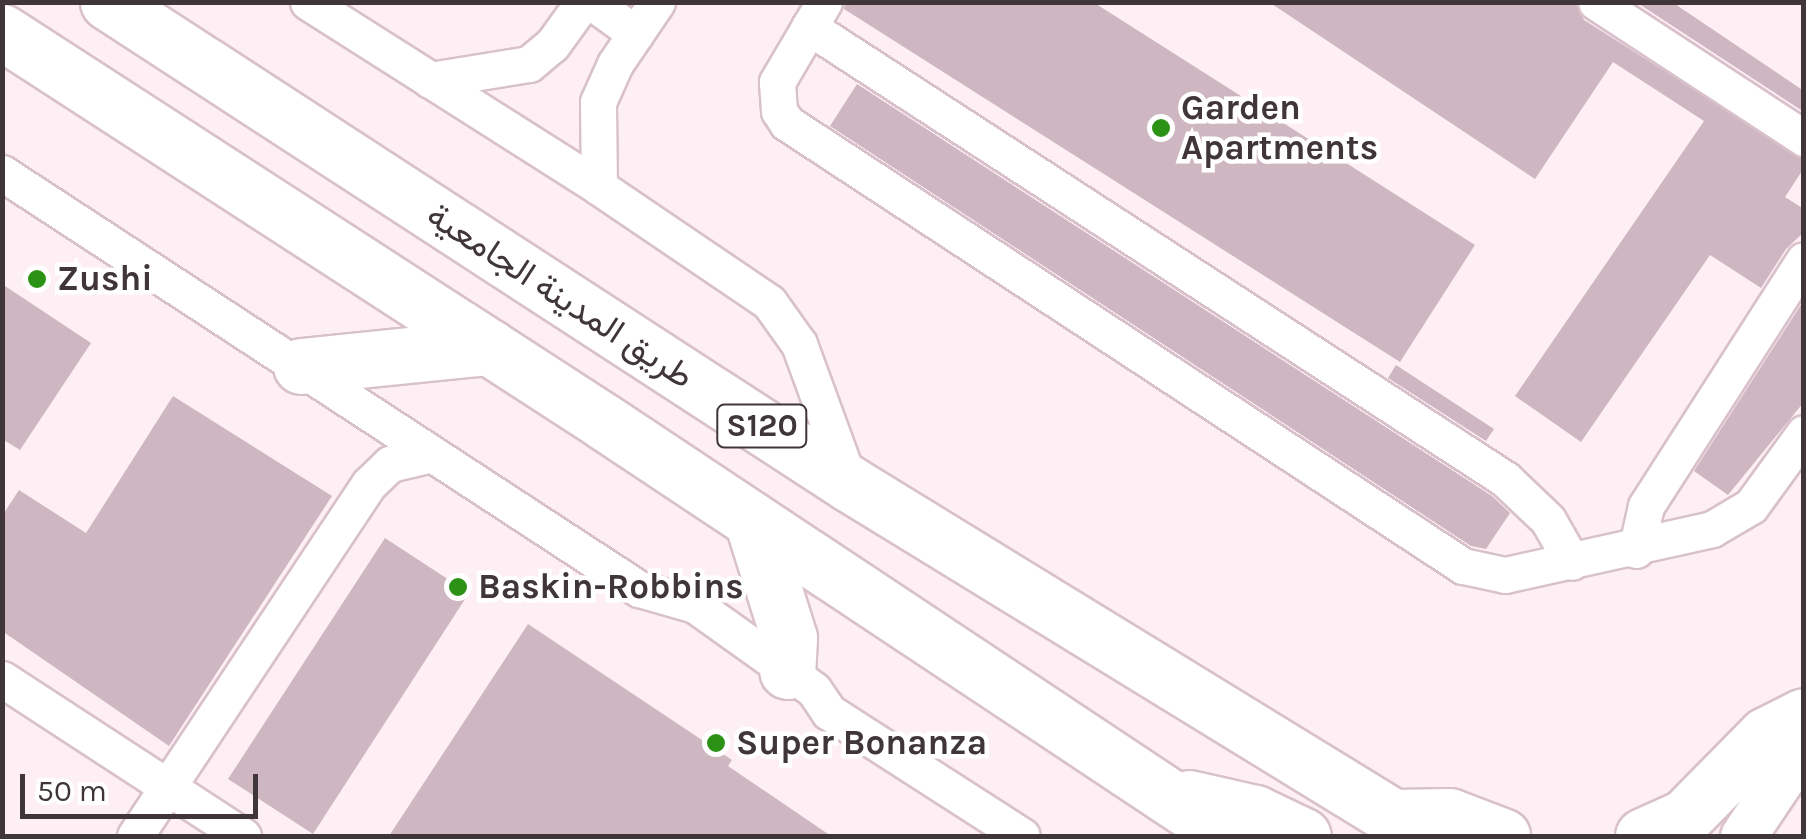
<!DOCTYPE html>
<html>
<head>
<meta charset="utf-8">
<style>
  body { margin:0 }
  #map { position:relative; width:1806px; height:839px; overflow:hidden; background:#feeff5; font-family:Karla,Vazirmatn,sans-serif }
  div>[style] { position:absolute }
  .building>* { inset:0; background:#ceb7c0 }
  .roads { filter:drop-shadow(2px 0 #d9c1cb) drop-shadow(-2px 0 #d9c1cb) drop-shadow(0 2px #d9c1cb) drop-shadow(0 -2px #d9c1cb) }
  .minor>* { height:35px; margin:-17.5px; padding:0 17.5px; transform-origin:17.5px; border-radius:17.5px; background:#fff }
  .tertiary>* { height:45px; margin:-22.5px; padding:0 22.5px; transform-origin:22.5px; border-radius:22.5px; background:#fff }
  .primary>* { height:55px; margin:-27.5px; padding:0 27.5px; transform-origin:27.5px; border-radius:27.5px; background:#fff }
  .dots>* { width:28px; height:28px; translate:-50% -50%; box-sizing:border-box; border:5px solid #fff; border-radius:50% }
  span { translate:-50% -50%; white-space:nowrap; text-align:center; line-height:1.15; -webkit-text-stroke:9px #fff; paint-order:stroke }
  .shield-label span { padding:2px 8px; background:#fff; border:2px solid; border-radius:8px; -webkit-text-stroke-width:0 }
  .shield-label { font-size:32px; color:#40363a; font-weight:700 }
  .poi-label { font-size:35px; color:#40363a; font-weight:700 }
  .left { translate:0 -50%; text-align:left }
  .street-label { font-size:35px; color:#40363a }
  .frame { position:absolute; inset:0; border:5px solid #40363a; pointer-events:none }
  .scale { position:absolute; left:20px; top:774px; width:238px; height:45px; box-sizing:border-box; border:5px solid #40363a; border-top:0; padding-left:12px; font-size:30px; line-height:35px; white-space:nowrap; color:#40363a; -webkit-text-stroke:8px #fff; paint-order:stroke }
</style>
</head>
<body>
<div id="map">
  <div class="building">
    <i style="clip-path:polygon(845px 2px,1093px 2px,1475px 245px,1400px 362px,844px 9px)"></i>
    <i style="clip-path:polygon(1269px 2px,1575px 2px,1584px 20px,1804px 159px,1804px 168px,1785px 197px,1804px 209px,1804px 232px,1786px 249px,1761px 288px,1710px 255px,1581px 442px,1515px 396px,1704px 121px,1613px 62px,1535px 179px)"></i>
    <i style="clip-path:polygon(1636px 2px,1672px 2px,1804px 91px,1804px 112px)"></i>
    <i style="clip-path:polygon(857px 84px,1492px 496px,1510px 513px,1486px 549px,1471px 546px,830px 126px)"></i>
    <i style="clip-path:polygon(2px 284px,91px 343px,20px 450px,2px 439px)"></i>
    <i style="clip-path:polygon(1804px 300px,1804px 402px,1728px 495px,1694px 471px)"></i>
    <i style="clip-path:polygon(1396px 365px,1494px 429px,1486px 441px,1388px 378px)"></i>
    <i style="clip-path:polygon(173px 396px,332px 496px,169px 746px,2px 631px,2px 516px,19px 490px,86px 533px)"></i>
    <i style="clip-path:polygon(385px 538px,469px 593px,313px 834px,228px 779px)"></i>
    <i style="clip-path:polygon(528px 624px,732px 760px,728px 766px,831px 836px,389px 836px)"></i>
  </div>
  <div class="roads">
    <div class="minor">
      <i style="left:308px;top:2px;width:345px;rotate:32.4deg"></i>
      <i style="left:599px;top:187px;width:205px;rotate:34.1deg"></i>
      <i style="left:769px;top:302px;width:52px;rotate:54.5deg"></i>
      <i style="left:799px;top:344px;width:148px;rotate:69.9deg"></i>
      <i style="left:592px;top:2px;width:54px;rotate:36deg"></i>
      <i style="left:824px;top:2px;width:93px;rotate:120.4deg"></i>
      <i style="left:777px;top:82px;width:29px;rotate:86deg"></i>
      <i style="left:779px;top:111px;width:14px;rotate:56deg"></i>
      <i style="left:787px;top:123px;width:808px;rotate:33.24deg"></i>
      <i style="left:1463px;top:566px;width:43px;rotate:12.1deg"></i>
      <i style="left:1505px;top:575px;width:212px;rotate:-12.5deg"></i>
      <i style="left:1712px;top:529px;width:45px;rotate:-30.5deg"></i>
      <i style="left:1751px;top:506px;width:90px;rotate:-54deg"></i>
      <i style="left:1596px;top:2px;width:249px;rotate:33.2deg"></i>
      <i style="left:809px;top:27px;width:830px;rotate:33deg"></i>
      <i style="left:1505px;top:479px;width:59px;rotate:43.6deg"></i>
      <i style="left:1548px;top:520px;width:48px;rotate:60.3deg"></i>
      <i style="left:430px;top:80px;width:100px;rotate:-9.2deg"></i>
      <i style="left:529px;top:64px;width:30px;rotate:-40deg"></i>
      <i style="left:552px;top:45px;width:53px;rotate:-54.2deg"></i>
      <i style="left:2px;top:173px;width:761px;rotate:33.15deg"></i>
      <i style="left:639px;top:589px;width:58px;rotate:15.9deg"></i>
      <i style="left:695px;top:605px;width:146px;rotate:35.5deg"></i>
      <i style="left:814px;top:690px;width:27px;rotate:56deg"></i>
      <i style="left:829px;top:712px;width:229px;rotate:32.7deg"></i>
      <i style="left:599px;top:187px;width:85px;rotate:-90.7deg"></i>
      <i style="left:598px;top:102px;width:42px;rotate:-65.9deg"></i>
      <i style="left:615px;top:64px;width:75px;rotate:-55.9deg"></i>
      <i style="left:1636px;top:550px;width:45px;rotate:-77.2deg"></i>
      <i style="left:1646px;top:506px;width:292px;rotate:-57.3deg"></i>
      <i style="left:2px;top:679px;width:288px;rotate:33.1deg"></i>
      <i style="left:135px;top:836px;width:423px;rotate:-56.4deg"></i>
      <i style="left:369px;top:484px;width:29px;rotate:-44deg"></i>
      <i style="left:390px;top:464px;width:43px;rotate:-13.4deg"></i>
    </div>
    <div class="tertiary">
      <i style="left:1743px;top:836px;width:110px;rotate:-56.2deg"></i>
    </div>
    <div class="primary">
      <i style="left:108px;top:2px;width:885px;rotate:33.01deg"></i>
      <i style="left:850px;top:484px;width:673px;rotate:31.52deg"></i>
      <i style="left:2px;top:32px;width:716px;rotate:32.91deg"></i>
      <i style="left:603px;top:421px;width:750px;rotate:33.58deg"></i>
      <i style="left:301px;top:366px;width:189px;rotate:-5.8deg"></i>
      <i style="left:752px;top:520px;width:124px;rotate:72.6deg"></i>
      <i style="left:789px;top:638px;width:33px;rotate:93deg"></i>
      <i style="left:1189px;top:798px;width:68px;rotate:12.8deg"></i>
      <i style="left:1255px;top:813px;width:53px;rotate:25.6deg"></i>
      <i style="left:1395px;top:817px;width:54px;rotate:-1.1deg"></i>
      <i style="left:1449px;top:816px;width:57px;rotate:20.7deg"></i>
      <i style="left:1643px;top:836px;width:46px;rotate:-24.3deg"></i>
      <i style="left:1685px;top:817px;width:115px;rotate:-45.4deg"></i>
      <i style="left:1766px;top:735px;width:42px;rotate:-26.6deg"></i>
    </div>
  </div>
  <div class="dots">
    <i style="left:1161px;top:128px;background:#2c9216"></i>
    <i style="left:37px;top:279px;background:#2c9216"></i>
    <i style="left:458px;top:587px;background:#2c9216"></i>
    <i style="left:716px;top:743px;background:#2c9216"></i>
  </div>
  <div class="shield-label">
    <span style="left:762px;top:426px">S120</span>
  </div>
  <div class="poi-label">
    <span class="left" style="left:1181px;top:128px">Garden<br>Apartments</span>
    <span class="left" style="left:57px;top:279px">Zushi</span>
    <span class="left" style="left:478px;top:587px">Baskin-Robbins</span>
    <span class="left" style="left:736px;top:743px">Super Bonanza</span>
  </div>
  <div class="street-label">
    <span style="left:560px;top:296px;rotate:33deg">طريق المدينة الجامعية</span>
  </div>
  <div class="frame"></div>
  <div class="scale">50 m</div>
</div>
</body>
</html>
